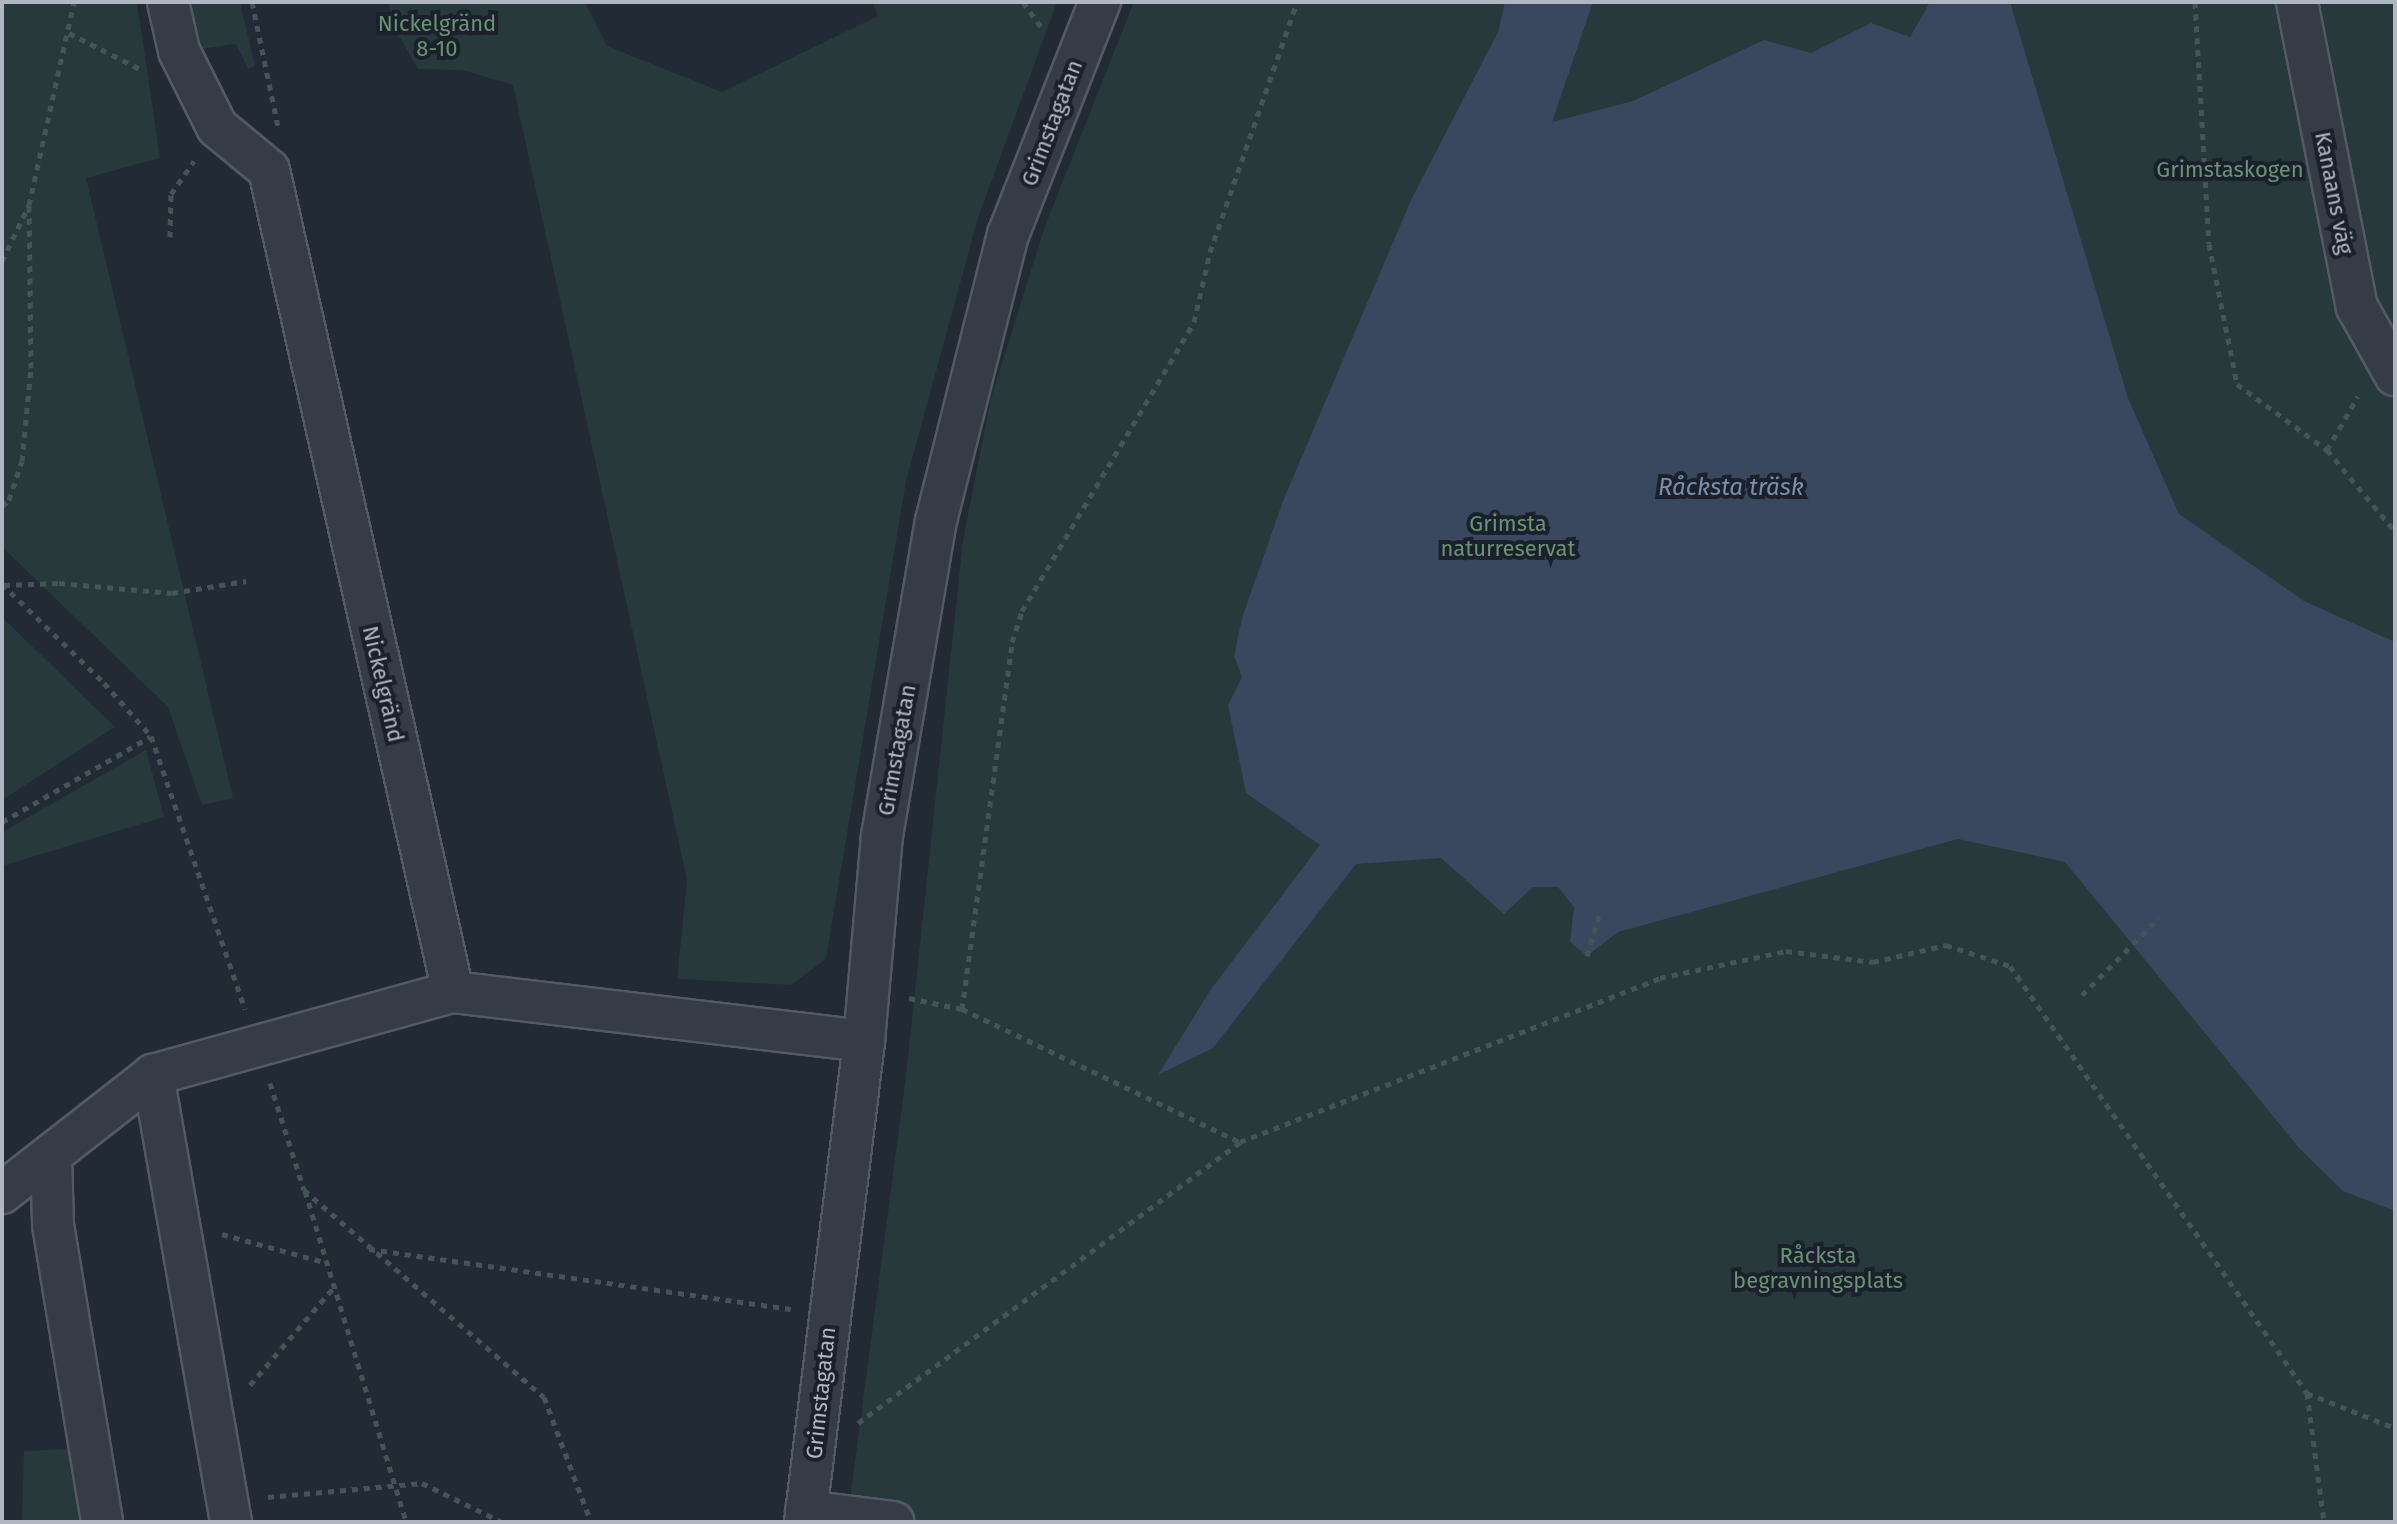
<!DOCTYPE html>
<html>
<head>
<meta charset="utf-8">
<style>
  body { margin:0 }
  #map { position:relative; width:2397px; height:1524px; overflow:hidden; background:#222a36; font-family:"Fira Sans",sans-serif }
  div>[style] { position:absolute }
  .green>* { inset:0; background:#27393a }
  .water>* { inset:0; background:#39475f }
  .path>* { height:5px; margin-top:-2.5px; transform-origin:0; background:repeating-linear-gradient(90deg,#445457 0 6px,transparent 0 12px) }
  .roads { filter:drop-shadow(2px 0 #535a65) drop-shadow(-2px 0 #535a65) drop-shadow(0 2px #535a65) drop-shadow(0 -2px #535a65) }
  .minor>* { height:40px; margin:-20px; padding:0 20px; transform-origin:20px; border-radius:20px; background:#363c47 }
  span { translate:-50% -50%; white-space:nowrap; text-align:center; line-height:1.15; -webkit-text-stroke:8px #1b212c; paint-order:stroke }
  .park-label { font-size:22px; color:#6a9274 }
  .street-label { font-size:22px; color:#b0b7c3 }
  .water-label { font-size:24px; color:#7b8eaa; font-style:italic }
  .frame { position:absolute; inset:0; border:4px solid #b0b7c3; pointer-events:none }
</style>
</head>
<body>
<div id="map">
  <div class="green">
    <i style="clip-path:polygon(2px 2px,137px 2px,160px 158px,86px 178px,233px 798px,202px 805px,168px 707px,2px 547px)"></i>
    <i style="clip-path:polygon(189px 2px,240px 2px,255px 66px,248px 69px,236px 44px,199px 49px)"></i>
    <i style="clip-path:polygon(388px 2px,585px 2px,607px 46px,722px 92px,878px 16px,872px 2px,1057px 2px,978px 218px,906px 481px,826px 959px,791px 985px,677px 979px,687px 880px,513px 85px,462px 70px,418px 69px,395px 29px)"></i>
    <i style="clip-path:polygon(1134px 2px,2395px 2px,2395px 1522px,847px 1522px,906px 1076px,963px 540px,991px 398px,1045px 226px)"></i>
    <i style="clip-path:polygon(2px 617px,115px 727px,2px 800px)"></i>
    <i style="clip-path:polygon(146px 750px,164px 817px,2px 866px,2px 832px)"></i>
    <i style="clip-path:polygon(72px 1449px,84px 1522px,22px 1522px,24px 1451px)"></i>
  </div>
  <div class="water">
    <i style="clip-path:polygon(1505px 2px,1593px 2px,1552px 122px,1633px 101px,1764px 40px,1811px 53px,1871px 23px,1910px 37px,1930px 2px,2010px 2px,2128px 398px,2179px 514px,2304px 601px,2395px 642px,2395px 1211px,2343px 1191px,2299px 1148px,2065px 862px,1958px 839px,1618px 932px,1587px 956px,1570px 942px,1574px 907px,1558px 887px,1533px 887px,1504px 914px,1441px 858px,1356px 864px,1213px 1048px,1158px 1075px,1209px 992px,1320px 845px,1246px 793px,1228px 705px,1242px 677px,1234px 656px,1242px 618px,1283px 501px,1411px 200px,1498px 32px)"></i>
  </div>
  <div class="path">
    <i style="left:252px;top:2px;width:127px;rotate:78.2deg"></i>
    <i style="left:1023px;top:2px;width:34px;rotate:54deg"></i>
    <i style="left:2195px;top:2px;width:242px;rotate:86.7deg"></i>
    <i style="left:2209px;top:244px;width:143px;rotate:78.7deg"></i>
    <i style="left:2237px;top:384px;width:112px;rotate:36.3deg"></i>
    <i style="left:2327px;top:450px;width:106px;rotate:50deg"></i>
    <i style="left:69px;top:33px;width:80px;rotate:26.9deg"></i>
    <i style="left:170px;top:237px;width:43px;rotate:-88.7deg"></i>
    <i style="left:171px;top:194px;width:40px;rotate:-55.1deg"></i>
    <i style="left:2px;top:261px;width:62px;rotate:-64.3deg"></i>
    <i style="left:29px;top:205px;width:208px;rotate:-77.5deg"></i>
    <i style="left:2327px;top:450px;width:62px;rotate:-60.1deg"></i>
    <i style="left:2px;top:506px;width:9px;rotate:-41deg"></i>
    <i style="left:9px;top:500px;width:41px;rotate:-71.6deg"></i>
    <i style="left:22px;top:461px;width:93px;rotate:-84.5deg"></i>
    <i style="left:31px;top:368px;width:163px;rotate:-90.7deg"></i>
    <i style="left:2px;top:584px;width:142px;rotate:44.1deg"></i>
    <i style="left:104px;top:683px;width:71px;rotate:48.4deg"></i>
    <i style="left:151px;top:736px;width:289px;rotate:71deg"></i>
    <i style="left:4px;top:585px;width:55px;rotate:-2.1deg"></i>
    <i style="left:59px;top:583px;width:113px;rotate:5.1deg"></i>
    <i style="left:172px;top:593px;width:75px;rotate:-9.2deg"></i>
    <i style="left:2px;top:822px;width:171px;rotate:-29.9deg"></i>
    <i style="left:1587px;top:956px;width:43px;rotate:-73.7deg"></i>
    <i style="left:2082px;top:995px;width:109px;rotate:-45deg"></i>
    <i style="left:909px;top:998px;width:54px;rotate:11.7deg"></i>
    <i style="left:962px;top:1009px;width:308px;rotate:25.6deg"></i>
    <i style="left:962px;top:1009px;width:370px;rotate:-82.2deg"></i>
    <i style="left:1012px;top:642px;width:33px;rotate:-72deg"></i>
    <i style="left:1022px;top:611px;width:336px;rotate:-59.2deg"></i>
    <i style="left:1194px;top:322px;width:72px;rotate:-77.1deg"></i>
    <i style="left:1210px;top:252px;width:265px;rotate:-70.8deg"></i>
    <i style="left:270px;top:1083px;width:112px;rotate:72.4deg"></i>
    <i style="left:304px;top:1190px;width:317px;rotate:40.8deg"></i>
    <i style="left:544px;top:1397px;width:134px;rotate:69.4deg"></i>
    <i style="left:305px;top:1191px;width:346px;rotate:73deg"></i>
    <i style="left:222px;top:1234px;width:109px;rotate:15.4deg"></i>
    <i style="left:369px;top:1249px;width:426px;rotate:8.1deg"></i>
    <i style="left:250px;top:1385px;width:130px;rotate:-49.4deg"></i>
    <i style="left:2307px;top:1393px;width:130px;rotate:82.5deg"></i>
    <i style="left:858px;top:1423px;width:474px;rotate:-36.3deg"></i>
    <i style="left:1240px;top:1142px;width:451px;rotate:-21.3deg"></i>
    <i style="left:1660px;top:978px;width:129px;rotate:-12.1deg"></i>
    <i style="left:1786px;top:951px;width:88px;rotate:7.2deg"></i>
    <i style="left:1873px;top:962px;width:75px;rotate:-13.1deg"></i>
    <i style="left:1946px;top:945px;width:67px;rotate:18.2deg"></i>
    <i style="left:2010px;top:966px;width:520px;rotate:55.18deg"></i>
    <i style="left:2307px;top:1393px;width:95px;rotate:21.7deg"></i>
    <i style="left:268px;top:1497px;width:155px;rotate:-5.2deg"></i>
    <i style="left:422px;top:1483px;width:89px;rotate:26deg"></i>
  </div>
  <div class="roads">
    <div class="minor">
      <i style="left:168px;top:2px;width:50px;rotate:77.3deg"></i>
      <i style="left:179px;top:51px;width:85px;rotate:63.4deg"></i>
      <i style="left:217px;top:127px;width:67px;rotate:39.6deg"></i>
      <i style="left:269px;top:170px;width:842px;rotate:77.38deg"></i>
      <i style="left:2297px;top:2px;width:311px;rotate:78.9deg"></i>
      <i style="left:2357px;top:307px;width:78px;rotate:60.8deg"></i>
      <i style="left:51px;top:1156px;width:69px;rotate:88.3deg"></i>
      <i style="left:53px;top:1225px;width:301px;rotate:80.6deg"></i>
      <i style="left:2px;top:1193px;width:192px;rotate:-38deg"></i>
      <i style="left:806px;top:1511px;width:88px;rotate:7.2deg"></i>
      <i style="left:231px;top:1522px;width:454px;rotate:-99.9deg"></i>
      <i style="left:153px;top:1075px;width:311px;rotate:-15.5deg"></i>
      <i style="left:453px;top:992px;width:414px;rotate:6.8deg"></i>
      <i style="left:805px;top:1522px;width:485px;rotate:-83deg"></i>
      <i style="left:864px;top:1041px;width:206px;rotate:-85deg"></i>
      <i style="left:882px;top:836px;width:320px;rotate:-80.3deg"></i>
      <i style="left:936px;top:521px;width:295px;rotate:-75.9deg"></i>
      <i style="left:1008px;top:235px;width:251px;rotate:-68.5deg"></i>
    </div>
  </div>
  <div class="park-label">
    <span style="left:437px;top:36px">Nickelgränd<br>8-10</span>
    <span style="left:2230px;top:170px">Grimstaskogen</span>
    <span style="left:1508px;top:536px">Grimsta<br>naturreservat</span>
    <span style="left:1818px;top:1268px">Råcksta<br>begravningsplats</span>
  </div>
  <div class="street-label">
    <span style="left:1052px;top:123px;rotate:-69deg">Grimstagatan</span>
    <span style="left:2334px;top:193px;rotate:79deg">Kanaans väg</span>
    <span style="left:383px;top:684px;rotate:77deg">Nickelgränd</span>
    <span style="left:897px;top:750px;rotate:-80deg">Grimstagatan</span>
    <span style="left:821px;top:1393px;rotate:-84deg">Grimstagatan</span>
  </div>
  <div class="water-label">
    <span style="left:1731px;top:488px">Råcksta träsk</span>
  </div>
  <div class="frame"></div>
</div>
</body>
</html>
